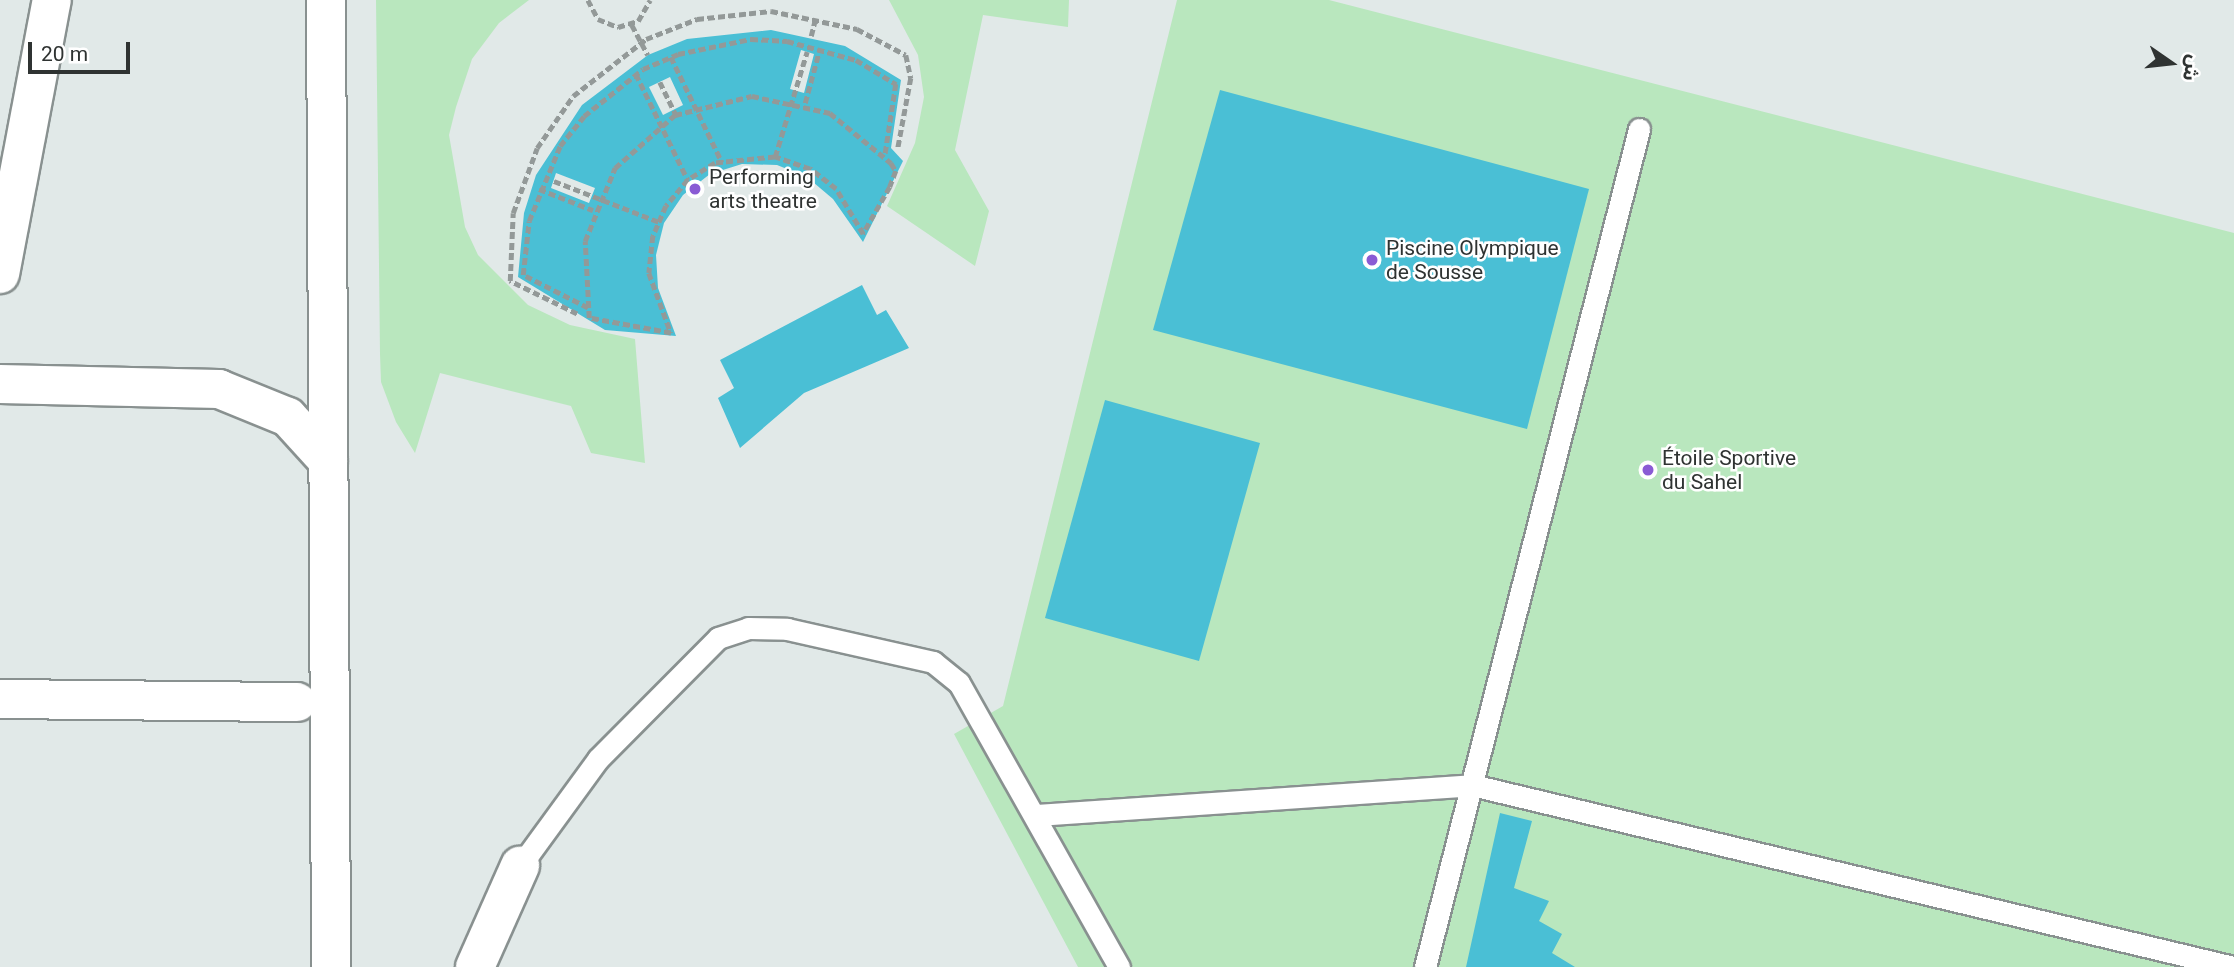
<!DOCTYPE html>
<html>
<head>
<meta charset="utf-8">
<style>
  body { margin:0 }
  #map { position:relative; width:2234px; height:967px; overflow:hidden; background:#e1e9e8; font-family:Roboto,"Noto Sans Arabic",sans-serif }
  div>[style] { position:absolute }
  .green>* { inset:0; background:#b9e7be }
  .building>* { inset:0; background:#4abfd5 }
  .path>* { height:4.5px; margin-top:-2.25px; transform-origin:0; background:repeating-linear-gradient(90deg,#939998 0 7px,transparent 0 10.5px) }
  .roads { filter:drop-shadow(2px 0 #899190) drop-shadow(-2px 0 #899190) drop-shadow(0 2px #899190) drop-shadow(0 -2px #899190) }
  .lane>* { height:21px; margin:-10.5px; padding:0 10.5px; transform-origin:10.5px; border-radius:10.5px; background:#fff }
  .street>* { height:38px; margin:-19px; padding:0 19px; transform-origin:19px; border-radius:19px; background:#fff }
  .dots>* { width:19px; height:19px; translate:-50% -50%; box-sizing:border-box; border:4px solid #fff; border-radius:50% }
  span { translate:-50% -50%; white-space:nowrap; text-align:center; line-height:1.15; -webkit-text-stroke:5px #fff; paint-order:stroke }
  .poi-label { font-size:21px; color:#2f3332 }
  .left { translate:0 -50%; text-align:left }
  .north { position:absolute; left:2136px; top:28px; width:70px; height:70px; -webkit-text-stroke:5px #fff; paint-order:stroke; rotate:104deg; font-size:19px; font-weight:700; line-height:28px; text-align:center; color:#2f3332 }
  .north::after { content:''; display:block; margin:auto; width:24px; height:32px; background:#2f3332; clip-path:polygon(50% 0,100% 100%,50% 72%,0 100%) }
  .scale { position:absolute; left:28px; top:42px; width:102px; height:32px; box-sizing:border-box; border:4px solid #2f3332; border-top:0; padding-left:9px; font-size:21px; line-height:24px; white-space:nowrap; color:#2f3332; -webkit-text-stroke:5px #fff; paint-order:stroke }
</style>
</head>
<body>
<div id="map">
  <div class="green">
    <i style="clip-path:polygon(376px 0,529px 0,499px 23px,472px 59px,456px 107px,449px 135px,465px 227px,478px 255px,528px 305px,570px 325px,635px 339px,645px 463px,591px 453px,571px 406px,440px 373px,415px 453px,396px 422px,381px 382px,380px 354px)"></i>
    <i style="clip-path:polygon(889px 0,1069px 0,1068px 27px,983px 15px,955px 150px,989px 211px,975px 266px,887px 206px,915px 143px,924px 97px,918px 55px)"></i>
    <i style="clip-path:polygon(1177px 0,1329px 0,2234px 233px,2234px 967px,1078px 967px,954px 734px,1003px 706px)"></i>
  </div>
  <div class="building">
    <i style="clip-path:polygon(evenodd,771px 30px,845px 46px,901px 80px,891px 148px,903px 161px,863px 242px,833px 199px,807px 177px,777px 165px,742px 164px,710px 174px,683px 195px,664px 223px,656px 255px,658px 288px,676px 336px,605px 330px,518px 277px,524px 213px,536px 175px,582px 105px,648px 55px,687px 39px,771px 30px,801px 50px,814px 54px,804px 93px,790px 89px,801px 50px,771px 30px,670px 77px,683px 105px,663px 115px,649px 87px,670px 77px,771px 30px,556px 173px,595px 188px,589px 203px,551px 188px,556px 173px)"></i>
    <i style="clip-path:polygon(1220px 90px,1589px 189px,1527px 429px,1153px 330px)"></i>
    <i style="clip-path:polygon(862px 285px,877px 315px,886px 310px,909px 348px,804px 393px,740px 448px,718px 398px,734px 388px,720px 360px)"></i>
    <i style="clip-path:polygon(1105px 400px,1260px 443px,1199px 661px,1045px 618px)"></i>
    <i style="clip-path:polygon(1500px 813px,1532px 821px,1514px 888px,1549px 901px,1539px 921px,1562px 934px,1552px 953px,1575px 967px,1466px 967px)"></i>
  </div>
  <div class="path">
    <i style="left:588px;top:0;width:21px;rotate:62deg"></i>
    <i style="left:598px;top:19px;width:22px;rotate:22deg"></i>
    <i style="left:618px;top:27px;width:21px;rotate:-17deg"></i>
    <i style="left:638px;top:21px;width:24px;rotate:-60deg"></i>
    <i style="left:632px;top:25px;width:34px;rotate:62deg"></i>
    <i style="left:811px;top:36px;width:16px;rotate:-76deg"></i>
    <i style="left:671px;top:57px;width:117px;rotate:64.1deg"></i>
    <i style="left:636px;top:74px;width:118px;rotate:63.9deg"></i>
    <i style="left:660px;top:82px;width:37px;rotate:64deg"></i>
    <i style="left:752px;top:96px;width:80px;rotate:12.3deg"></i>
    <i style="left:830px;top:113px;width:79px;rotate:39.3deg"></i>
    <i style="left:891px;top:163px;width:9px;rotate:58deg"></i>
    <i style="left:896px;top:171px;width:17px;rotate:111deg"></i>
    <i style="left:890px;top:187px;width:54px;rotate:119.9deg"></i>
    <i style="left:863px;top:234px;width:52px;rotate:-121deg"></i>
    <i style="left:836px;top:189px;width:33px;rotate:-142deg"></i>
    <i style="left:810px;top:169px;width:37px;rotate:-161deg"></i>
    <i style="left:775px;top:157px;width:60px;rotate:174.3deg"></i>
    <i style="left:715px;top:163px;width:32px;rotate:148deg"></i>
    <i style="left:688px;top:180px;width:34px;rotate:130deg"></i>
    <i style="left:666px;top:206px;width:33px;rotate:113deg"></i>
    <i style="left:653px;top:236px;width:37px;rotate:96deg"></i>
    <i style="left:649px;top:273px;width:64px;rotate:69.9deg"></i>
    <i style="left:671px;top:333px;width:83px;rotate:-169.6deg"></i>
    <i style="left:589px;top:318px;width:77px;rotate:-93deg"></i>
    <i style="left:585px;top:241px;width:79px;rotate:-67.7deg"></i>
    <i style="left:615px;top:168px;width:80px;rotate:-41.5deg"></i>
    <i style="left:675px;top:115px;width:79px;rotate:-13.9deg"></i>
    <i style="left:805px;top:103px;width:57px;rotate:-74.7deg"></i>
    <i style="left:775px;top:157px;width:110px;rotate:-73.1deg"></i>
    <i style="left:554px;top:181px;width:113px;rotate:21.3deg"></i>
    <i style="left:539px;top:189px;width:58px;rotate:21.3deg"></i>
    <i style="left:588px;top:308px;width:73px;rotate:-153.1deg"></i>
    <i style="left:523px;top:275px;width:54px;rotate:-83.7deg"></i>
    <i style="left:529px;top:221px;width:81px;rotate:-67.5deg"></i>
    <i style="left:560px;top:146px;width:38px;rotate:-51deg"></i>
    <i style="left:584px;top:116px;width:75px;rotate:-38.5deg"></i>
    <i style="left:643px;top:69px;width:38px;rotate:-23deg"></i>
    <i style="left:678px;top:54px;width:75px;rotate:-11.6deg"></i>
    <i style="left:751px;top:39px;width:36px;rotate:3deg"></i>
    <i style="left:787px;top:41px;width:72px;rotate:15.4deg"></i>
    <i style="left:856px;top:60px;width:47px;rotate:31deg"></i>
    <i style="left:896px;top:84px;width:73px;rotate:98.7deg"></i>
    <i style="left:577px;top:314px;width:75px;rotate:-153.8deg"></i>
    <i style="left:510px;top:281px;width:68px;rotate:-87.5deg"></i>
    <i style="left:513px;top:213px;width:69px;rotate:-69.7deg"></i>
    <i style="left:537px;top:148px;width:63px;rotate:-55.3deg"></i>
    <i style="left:573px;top:96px;width:93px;rotate:-38deg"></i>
    <i style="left:646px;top:39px;width:55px;rotate:-21.4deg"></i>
    <i style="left:697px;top:19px;width:74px;rotate:-6.2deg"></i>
    <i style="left:771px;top:11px;width:88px;rotate:11.8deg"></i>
    <i style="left:857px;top:29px;width:55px;rotate:28deg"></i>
    <i style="left:906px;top:55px;width:24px;rotate:78deg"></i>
    <i style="left:911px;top:78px;width:71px;rotate:100.5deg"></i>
  </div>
  <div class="roads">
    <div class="lane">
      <i style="left:1036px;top:815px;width:437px;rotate:-3.9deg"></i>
      <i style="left:1472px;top:785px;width:782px;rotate:13.45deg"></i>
      <i style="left:520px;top:866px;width:132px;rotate:-53.9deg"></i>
      <i style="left:598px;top:759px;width:170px;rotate:-45.2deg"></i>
      <i style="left:718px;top:638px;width:32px;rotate:-18deg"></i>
      <i style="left:748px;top:628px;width:39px;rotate:1deg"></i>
      <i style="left:787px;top:629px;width:150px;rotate:12.7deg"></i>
      <i style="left:933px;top:662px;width:33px;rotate:39deg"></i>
      <i style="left:959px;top:683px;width:326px;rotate:60.6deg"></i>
      <i style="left:1425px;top:967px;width:865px;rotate:-75.67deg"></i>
    </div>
    <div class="street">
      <i style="left:326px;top:0;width:967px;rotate:89.7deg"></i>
      <i style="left:0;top:274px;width:279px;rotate:-79.3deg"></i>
      <i style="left:0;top:384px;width:219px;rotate:1.3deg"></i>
      <i style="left:219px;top:389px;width:74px;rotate:22.1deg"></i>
      <i style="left:288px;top:417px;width:59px;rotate:47.7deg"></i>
      <i style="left:0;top:699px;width:297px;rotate:0.6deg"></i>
      <i style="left:475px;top:967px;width:111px;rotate:-66deg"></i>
    </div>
  </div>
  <div class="dots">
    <i style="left:695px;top:189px;background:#8a5bd4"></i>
    <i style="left:1372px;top:260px;background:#8a5bd4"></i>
    <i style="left:1648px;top:470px;background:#8a5bd4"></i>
  </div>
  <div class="poi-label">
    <span class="left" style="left:709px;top:189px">Performing<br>arts theatre</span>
    <span class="left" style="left:1386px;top:260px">Piscine Olympique<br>de Sousse</span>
    <span class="left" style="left:1662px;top:470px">Étoile Sportive<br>du Sahel</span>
  </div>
  <div class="north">ش</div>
  <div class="scale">20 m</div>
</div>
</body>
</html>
